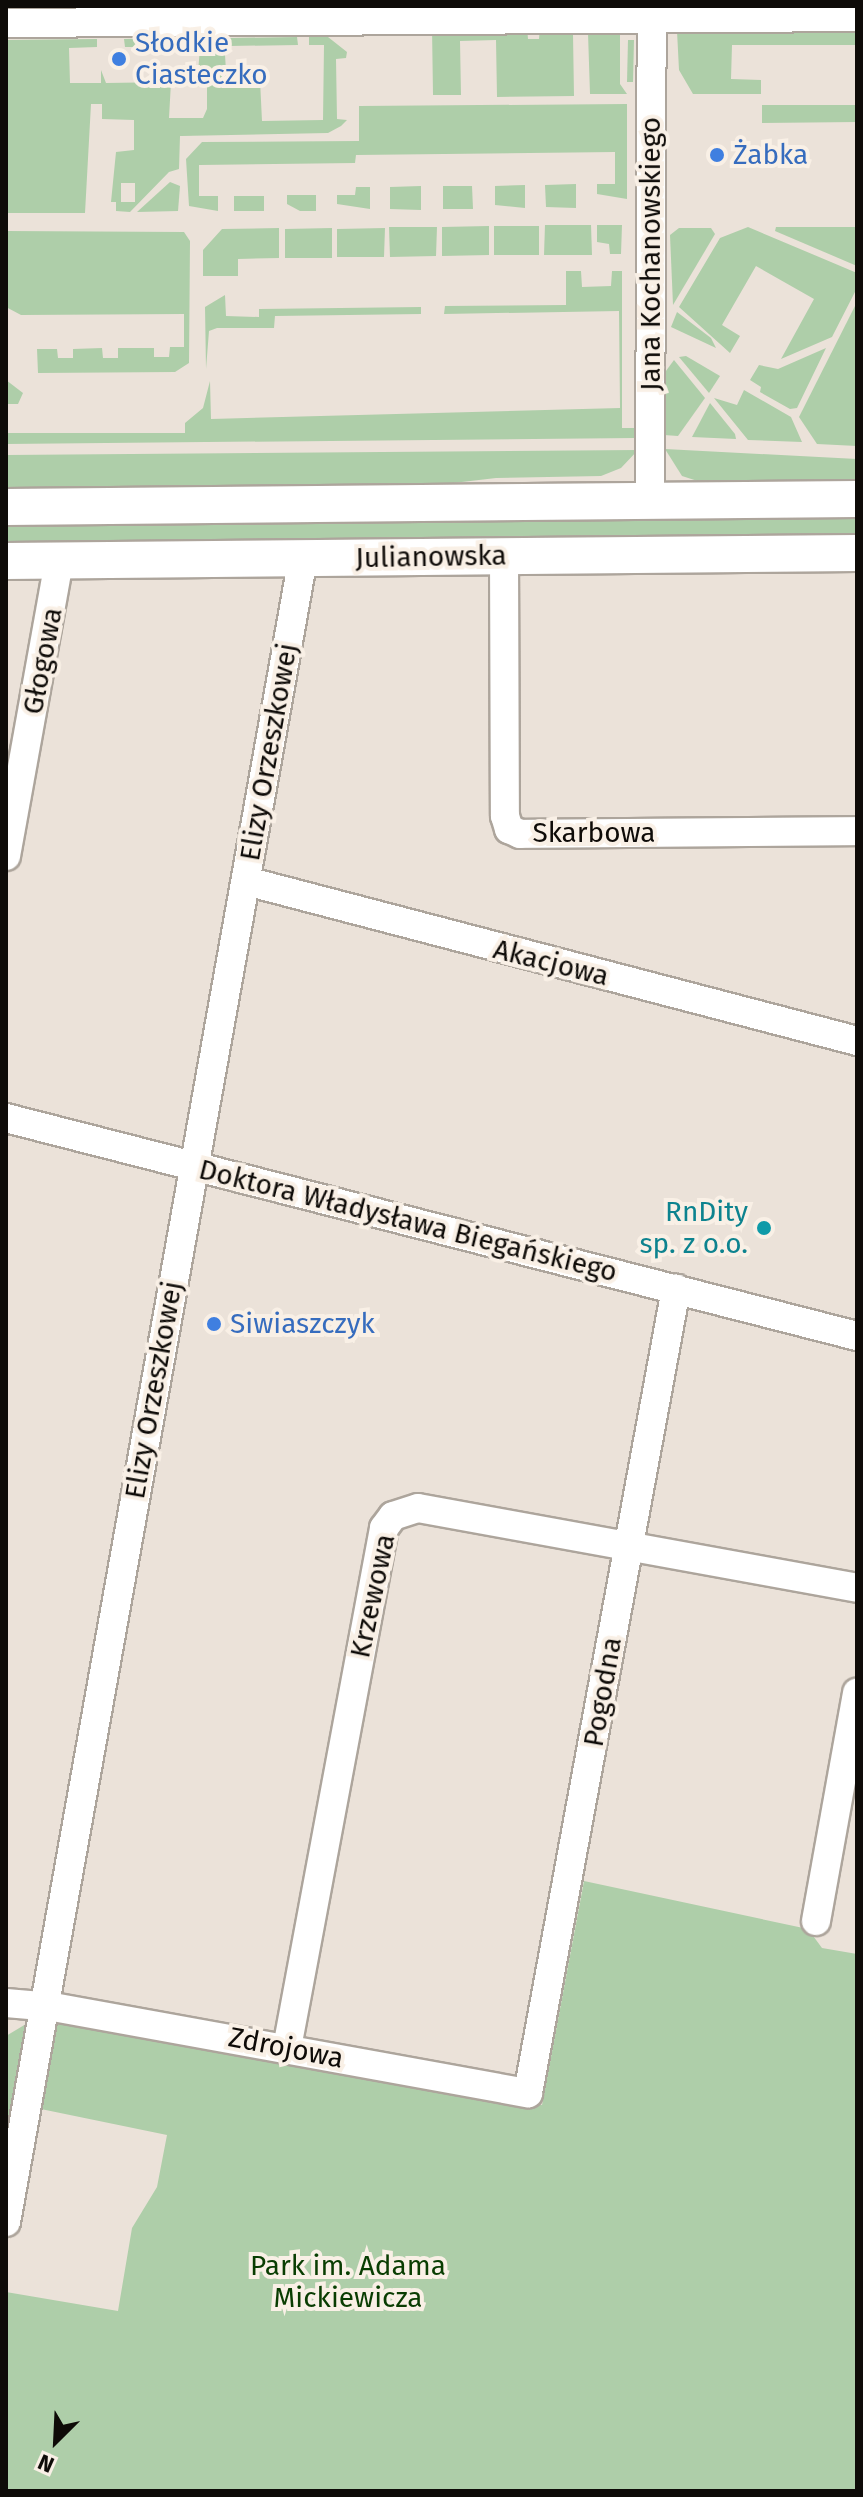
<!DOCTYPE html>
<html>
<head>
<meta charset="utf-8">
<style>
  body { margin:0 }
  #map { position:relative; width:863px; height:2497px; overflow:hidden; background:#ebe2d9; font-family:"Fira Sans",sans-serif }
  div>[style] { position:absolute }
  .green>* { inset:0; background:#aecea9 }
  .roads { filter:drop-shadow(2px 0 #ada59c) drop-shadow(-2px 0 #ada59c) drop-shadow(0 2px #ada59c) drop-shadow(0 -2px #ada59c) }
  .minor>* { height:28px; margin:-14px; padding:0 14px; transform-origin:14px; border-radius:14px; background:#fff }
  .major>* { height:36px; margin:-18px; padding:0 18px; transform-origin:18px; border-radius:18px; background:#fff }
  .dots>* { width:22px; height:22px; translate:-50% -50%; box-sizing:border-box; border:4px solid #f9f0e6; border-radius:50% }
  span { translate:-50% -50%; white-space:nowrap; text-align:center; line-height:1.15; -webkit-text-stroke:8px #f9f0e6; paint-order:stroke }
  .shop-label { font-size:28px; color:#366cbe }
  .left { translate:0 -50%; text-align:left }
  .street-label { font-size:28px; color:#0e0b08 }
  .culture-label { font-size:28px; color:#0d838f }
  .right { translate:-100% -50%; text-align:right }
  .park-label { font-size:28px; color:#093d02 }
  .frame { position:absolute; inset:0; border:8px solid #0e0b08; pointer-events:none }
  .north { position:absolute; left:16px; top:2401px; width:80px; height:80px; -webkit-text-stroke:6px #f9f0e6; paint-order:stroke; rotate:204deg; font-size:22px; font-weight:700; line-height:32px; text-align:center; color:#0e0b08 }
  .north::after { content:''; display:block; margin:auto; width:28px; height:36px; background:#0e0b08; clip-path:polygon(50% 0,100% 100%,50% 72%,0 100%) }
</style>
</head>
<body>
<div id="map">
  <div class="green">
    <i style="clip-path:polygon(857px 24px,857px 45px,732px 45px,731px 79px,761px 80px,761px 94px,693px 94px,679px 70px,677px 31px)"></i>
    <i style="clip-path:polygon(620px 25px,620px 84px,627px 94px,590px 94px,588px 33px,573px 34px,574px 96px,497px 97px,496px 40px,460px 41px,461px 95px,433px 95px,432px 28px,527px 27px,528px 39px,539px 39px,540px 27px)"></i>
    <i style="clip-path:polygon(evenodd,309px 36px,328px 37px,347px 52px,346px 58px,336px 59px,337px 119px,347px 120px,341px 126px,328px 133px,180px 136px,179px 169px,169px 172px,130px 212px,116px 211px,116px 202px,111px 202px,116px 152px,134px 150px,134px 120px,102px 119px,102px 104px,91px 104px,85px 213px,6px 213px,6px 40px,97px 39px,97px 47px,69px 48px,70px 83px,101px 83px,101px 70px,106px 83px,171px 82px,169px 118px,203px 118px,207px 109px,207px 87px,197px 87px,200px 47px,183px 47px,184px 39px,224px 38px,226px 71px,260px 80px,262px 121px,323px 120px,324px 45px,309px 45px,309px 36px,121px 183px,135px 183px,135px 202px,121px 202px,121px 183px)"></i>
    <i style="clip-path:polygon(297px 37px,298px 45px,229px 46px,229px 38px)"></i>
    <i style="clip-path:polygon(171px 38px,170px 47px,125px 47px,124px 39px)"></i>
    <i style="clip-path:polygon(628px 40px,634px 40px,633px 82px,627px 82px)"></i>
    <i style="clip-path:polygon(627px 104px,627px 199px,597px 194px,597px 184px,615px 184px,615px 152px,356px 155px,355px 163px,199px 165px,199px 196px,218px 196px,218px 211px,189px 206px,186px 159px,202px 142px,359px 141px,359px 106px)"></i>
    <i style="clip-path:polygon(762px 105px,857px 105px,857px 122px,762px 123px)"></i>
    <i style="clip-path:polygon(170px 182px,180px 186px,178px 211px,137px 212px)"></i>
    <i style="clip-path:polygon(576px 184px,576px 208px,546px 207px,545px 185px)"></i>
    <i style="clip-path:polygon(525px 185px,525px 208px,495px 205px,495px 186px)"></i>
    <i style="clip-path:polygon(421px 186px,421px 210px,390px 209px,390px 187px)"></i>
    <i style="clip-path:polygon(443px 186px,472px 186px,473px 209px,443px 209px)"></i>
    <i style="clip-path:polygon(356px 187px,370px 187px,370px 209px,337px 204px,337px 195px,355px 195px)"></i>
    <i style="clip-path:polygon(287px 195px,316px 195px,316px 211px,300px 211px,287px 204px)"></i>
    <i style="clip-path:polygon(234px 196px,264px 196px,264px 211px,234px 211px)"></i>
    <i style="clip-path:polygon(545px 225px,591px 225px,592px 255px,544px 255px)"></i>
    <i style="clip-path:polygon(597px 225px,622px 225px,621px 254px,610px 254px,609px 244px,597px 242px)"></i>
    <i style="clip-path:polygon(489px 226px,489px 255px,442px 256px,442px 227px)"></i>
    <i style="clip-path:polygon(494px 226px,539px 226px,539px 255px,494px 255px)"></i>
    <i style="clip-path:polygon(389px 227px,437px 227px,436px 256px,390px 257px)"></i>
    <i style="clip-path:polygon(748px 227px,857px 273px,857px 288px,832px 337px,781px 359px,814px 299px,756px 266px,722px 325px,740px 336px,730px 353px,679px 307px,720px 238px)"></i>
    <i style="clip-path:polygon(776px 227px,857px 227px,857px 266px,775px 231px)"></i>
    <i style="clip-path:polygon(279px 228px,279px 258px,238px 259px,238px 276px,203px 276px,203px 250px,222px 229px)"></i>
    <i style="clip-path:polygon(332px 228px,332px 258px,285px 258px,285px 229px)"></i>
    <i style="clip-path:polygon(385px 228px,384px 257px,337px 257px,337px 229px)"></i>
    <i style="clip-path:polygon(679px 228px,711px 228px,715px 234px,673px 305px,670px 235px)"></i>
    <i style="clip-path:polygon(6px 231px,184px 232px,190px 241px,189px 363px,175px 372px,38px 373px,37px 349px,57px 349px,58px 358px,73px 358px,73px 349px,102px 348px,103px 358px,118px 358px,118px 348px,154px 348px,154px 357px,169px 357px,170px 347px,184px 347px,184px 314px,21px 315px,6px 307px)"></i>
    <i style="clip-path:polygon(566px 271px,581px 271px,582px 287px,611px 286px,612px 271px,622px 271px,622px 428px,635px 428px,635px 438px,6px 444px,6px 433px,185px 433px,185px 423px,203px 408px,210px 381px,211px 419px,620px 408px,619px 311px,444px 314px,445px 306px,566px 305px)"></i>
    <i style="clip-path:polygon(225px 295px,226px 316px,259px 317px,259px 309px,421px 307px,421px 314px,275px 316px,274px 328px,217px 328px,209px 331px,206px 369px,205px 307px)"></i>
    <i style="clip-path:polygon(857px 302px,857px 446px,817px 444px,799px 417px)"></i>
    <i style="clip-path:polygon(677px 312px,711px 338px,716px 348px,671px 327px)"></i>
    <i style="clip-path:polygon(826px 348px,797px 408px,790px 409px,760px 392px,761px 387px,750px 380px,759px 365px,778px 369px)"></i>
    <i style="clip-path:polygon(686px 356px,720px 376px,709px 393px,679px 357px)"></i>
    <i style="clip-path:polygon(674px 360px,705px 398px,678px 436px,664px 435px,663px 375px)"></i>
    <i style="clip-path:polygon(6px 380px,23px 393px,18px 404px,6px 404px)"></i>
    <i style="clip-path:polygon(744px 390px,791px 417px,802px 442px,748px 440px,714px 398px,737px 405px)"></i>
    <i style="clip-path:polygon(710px 403px,735px 434px,736px 439px,692px 437px)"></i>
    <i style="clip-path:polygon(665px 449px,857px 459px,857px 480px,710px 485px,682px 476px)"></i>
    <i style="clip-path:polygon(638px 450px,621px 468px,601px 476px,496px 478px,419px 487px,6px 491px,6px 455px)"></i>
    <i style="clip-path:polygon(857px 516px,857px 538px,6px 545px,6px 524px)"></i>
    <i style="clip-path:polygon(584px 1881px,808px 1929px,822px 1948px,857px 1954px,857px 2491px,6px 2491px,6px 2292px,118px 2311px,132px 2228px,157px 2187px,167px 2135px,36px 2108px,54px 2017px,542px 2105px)"></i>
    <i style="clip-path:polygon(26px 2024px,29px 2032px,6px 2146px,6px 2036px)"></i>
  </div>
  <div class="roads">
    <div class="minor">
      <i style="left:6px;top:23px;width:851px;rotate:-0.4deg"></i>
      <i style="left:650px;top:501px;width:495px;rotate:-89.8deg"></i>
      <i style="left:504px;top:556px;width:260px;rotate:89.8deg"></i>
      <i style="left:505px;top:816px;width:14px;rotate:73deg"></i>
      <i style="left:509px;top:829px;width:12px;rotate:24deg"></i>
      <i style="left:520px;top:834px;width:337px;rotate:-0.5deg"></i>
      <i style="left:6px;top:856px;width:301px;rotate:-79.8deg"></i>
      <i style="left:246px;top:881px;width:632px;rotate:14.67deg"></i>
      <i style="left:6px;top:1118px;width:878px;rotate:14.37deg"></i>
      <i style="left:816px;top:1921px;width:232px;rotate:-79.8deg"></i>
      <i style="left:6px;top:2003px;width:47px;rotate:4.9deg"></i>
      <i style="left:53px;top:2007px;width:483px;rotate:10.3deg"></i>
      <i style="left:528px;top:2093px;width:818px;rotate:-79.57deg"></i>
      <i style="left:287px;top:2048px;width:529px;rotate:-79.43deg"></i>
      <i style="left:384px;top:1528px;width:15px;rotate:-53deg"></i>
      <i style="left:393px;top:1516px;width:26px;rotate:-18deg"></i>
      <i style="left:418px;top:1508px;width:446px;rotate:10.3deg"></i>
      <i style="left:6px;top:2222px;width:1690px;rotate:-79.88deg"></i>
    </div>
    <div class="major">
      <i style="left:6px;top:507px;width:851px;rotate:-0.54deg"></i>
      <i style="left:6px;top:561px;width:851px;rotate:-0.54deg"></i>
    </div>
  </div>
  <div class="dots">
    <i style="left:119px;top:59px;background:#3f7fe0"></i>
    <i style="left:717px;top:155px;background:#3f7fe0"></i>
    <i style="left:764px;top:1228px;background:#0f9aa8"></i>
    <i style="left:214px;top:1324px;background:#3f7fe0"></i>
  </div>
  <div class="shop-label">
    <span class="left" style="left:135px;top:59px">Słodkie<br>Ciasteczko</span>
    <span class="left" style="left:733px;top:155px">Żabka</span>
    <span class="left" style="left:230px;top:1324px">Siwiaszczyk</span>
  </div>
  <div class="street-label">
    <span style="left:651px;top:254px;rotate:-90deg">Jana Kochanowskiego</span>
    <span style="left:431px;top:557px;rotate:-1deg">Julianowska</span>
    <span style="left:43px;top:661px;rotate:-79deg">Głogowa</span>
    <span style="left:269px;top:752px;rotate:-80deg">Elizy Orzeszkowej</span>
    <span style="left:594px;top:833px">Skarbowa</span>
    <span style="left:551px;top:963px;rotate:14deg">Akacjowa</span>
    <span style="left:408px;top:1221px;rotate:14deg">Doktora Władysława Biegańskiego</span>
    <span style="left:154px;top:1390px;rotate:-80deg">Elizy Orzeszkowej</span>
    <span style="left:373px;top:1596px;rotate:-78deg">Krzewowa</span>
    <span style="left:603px;top:1692px;rotate:-80deg">Pogodna</span>
    <span style="left:286px;top:2048px;rotate:11deg">Zdrojowa</span>
  </div>
  <div class="culture-label">
    <span class="right" style="left:748px;top:1228px">RnDity<br>sp. z o.o.</span>
  </div>
  <div class="park-label">
    <span style="left:348px;top:2282px">Park im. Adama<br>Mickiewicza</span>
  </div>
  <div class="frame"></div>
  <div class="north">N</div>
</div>
</body>
</html>
